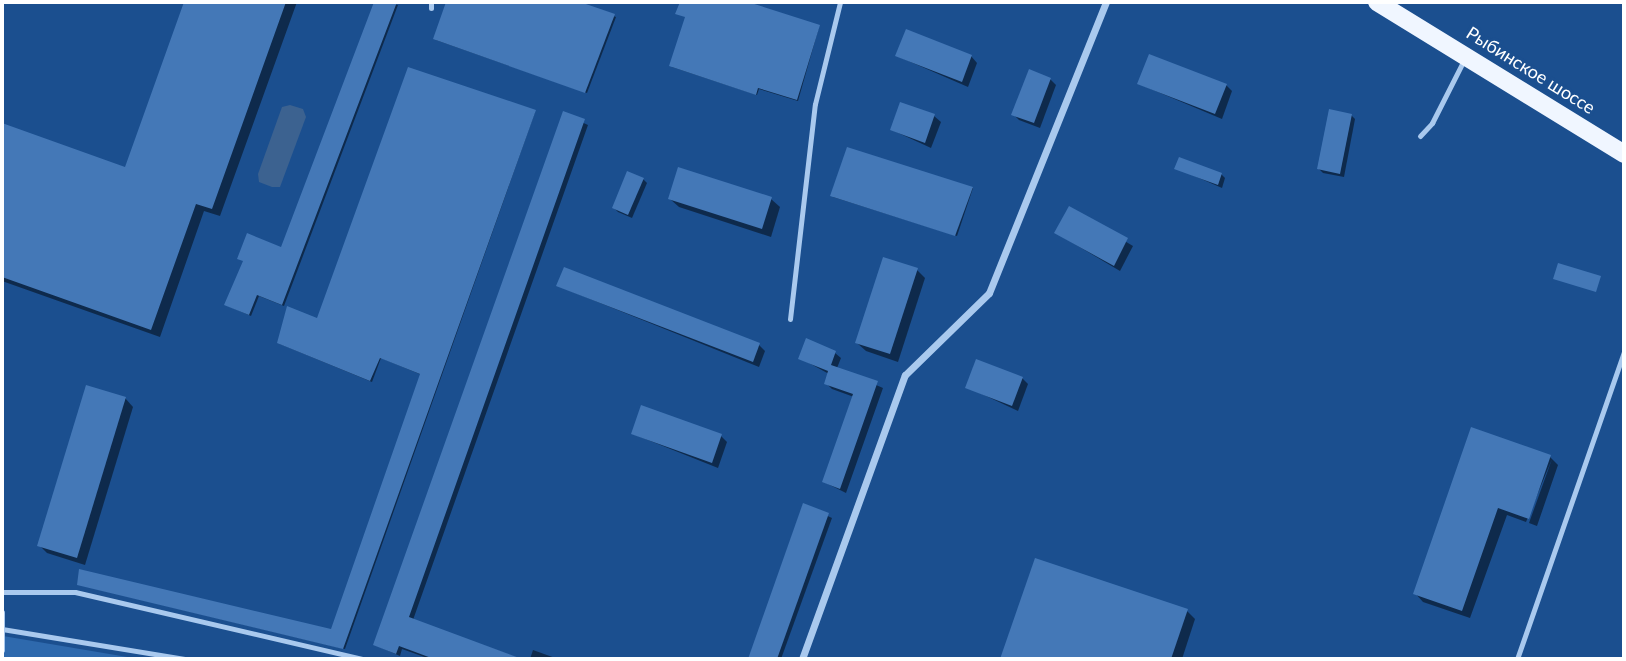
<!DOCTYPE html>
<html>
<head>
<meta charset="utf-8">
<style>
  body { margin:0 }
  #map { position:relative; width:1626px; height:661px; overflow:hidden; background:#1b4f8f; font-family:Lato,sans-serif }
  div>[style] { position:absolute }
  .green>* { inset:0; background:#2e69ad }
  .water>* { inset:0; background:#3c6290 }
  .shadow>* { inset:0; background:#0007 }
  .building>* { inset:0; background:#4478b7 }
  .lane>* { height:5px; margin:-2.5px; padding:0 2.5px; transform-origin:2.5px; border-radius:2.5px; background:#a9c9ee }
  .street>* { height:7px; margin:-3.5px; padding:0 3.5px; transform-origin:3.5px; border-radius:3.5px; background:#a9c9ee }
  .primary>* { height:18px; margin:-9px; padding:0 9px; transform-origin:9px; border-radius:9px; background:#f0f6ff }
  span { translate:-50% -50%; white-space:nowrap; text-align:center; line-height:1.15; -webkit-text-stroke:6px #1b4f8f; paint-order:stroke }
  .street-label { font-size:18px; color:#fff }
  .frame { position:absolute; inset:0; border:4px solid #fff; pointer-events:none }
</style>
</head>
<body>
<div id="map">
  <div class="green">
    <i style="clip-path:polygon(2px 636px,3px 636px,139px 659px,2px 659px)"></i>
  </div>
  <div class="water">
    <i style="clip-path:polygon(290px 105px,303px 109px,306px 117px,280px 187px,272px 187px,259px 182px,258px 174px,282px 107px)"></i>
  </div>
  <div class="shadow">
    <i style="clip-path:polygon(186px 2px,297px 2px,220px 216px,204px 211px,160px 337px,2px 281px,2px 125px,126px 170px)"></i>
    <i style="clip-path:polygon(376px 2px,398px 5px,284px 306px,259px 296px,251px 316px,228px 306px,245px 261px,282px 249px)"></i>
    <i style="clip-path:polygon(448px 2px,575px 2px,616px 17px,587px 93px,436px 40px)"></i>
    <i style="clip-path:polygon(681px 2px,742px 2px,819px 27px,798px 101px,759px 89px,757px 95px,672px 67px,687px 17px,677px 13px)"></i>
    <i style="clip-path:polygon(897px 56px,971px 56px,977px 63px,968px 87px)"></i>
    <i style="clip-path:polygon(1050px 79px,1056px 85px,1040px 128px,1019px 120px,1013px 114px)"></i>
    <i style="clip-path:polygon(1139px 84px,1226px 85px,1232px 91px,1222px 119px)"></i>
    <i style="clip-path:polygon(535px 112px,345px 649px,80px 585px,332px 631px,422px 375px,381px 358px,372px 382px,280px 344px,318px 320px)"></i>
    <i style="clip-path:polygon(564px 114px,588px 125px,413px 620px,521px 659px,430px 659px,402px 649px,400px 656px,375px 645px)"></i>
    <i style="clip-path:polygon(1351px 115px,1355px 119px,1344px 177px,1323px 173px,1319px 169px)"></i>
    <i style="clip-path:polygon(934px 116px,941px 122px,931px 148px,892px 130px)"></i>
    <i style="clip-path:polygon(1176px 168px,1221px 174px,1225px 178px,1222px 188px)"></i>
    <i style="clip-path:polygon(680px 170px,771px 199px,780px 207px,771px 237px,679px 207px,670px 199px)"></i>
    <i style="clip-path:polygon(643px 179px,647px 183px,632px 218px,618px 212px,614px 208px)"></i>
    <i style="clip-path:polygon(973px 188px,957px 236px,833px 197px)"></i>
    <i style="clip-path:polygon(1069px 208px,1133px 246px,1120px 271px,1056px 233px)"></i>
    <i style="clip-path:polygon(917px 270px,925px 278px,898px 362px,866px 351px,857px 343px)"></i>
    <i style="clip-path:polygon(558px 286px,759px 345px,765px 351px,759px 367px)"></i>
    <i style="clip-path:polygon(835px 353px,841px 358px,837px 368px,883px 388px,846px 493px,824px 482px,854px 397px,832px 389px,826px 383px,829px 374px,800px 358px)"></i>
    <i style="clip-path:polygon(1022px 378px,1028px 384px,1018px 411px,967px 387px)"></i>
    <i style="clip-path:polygon(125px 398px,133px 407px,85px 565px,47px 553px,39px 545px)"></i>
    <i style="clip-path:polygon(1472px 429px,1550px 457px,1558px 465px,1537px 526px,1529px 523px,1552px 459px,1526px 522px,1507px 515px,1470px 618px,1423px 602px,1415px 593px)"></i>
    <i style="clip-path:polygon(633px 434px,721px 436px,727px 442px,718px 468px)"></i>
    <i style="clip-path:polygon(804px 505px,832px 518px,781px 659px,749px 659px)"></i>
    <i style="clip-path:polygon(1036px 560px,1187px 611px,1195px 619px,1182px 659px,1002px 659px)"></i>
    <i style="clip-path:polygon(533px 650px,558px 659px,530px 659px)"></i>
  </div>
  <div class="building">
    <i style="clip-path:polygon(184px 2px,286px 2px,212px 209px,196px 204px,151px 330px,2px 277px,2px 123px,125px 167px)"></i>
    <i style="clip-path:polygon(374px 2px,397px 2px,282px 305px,257px 295px,249px 315px,224px 305px,243px 261px,237px 259px,247px 233px,281px 247px)"></i>
    <i style="clip-path:polygon(446px 2px,580px 2px,615px 14px,585px 93px,433px 39px)"></i>
    <i style="clip-path:polygon(680px 2px,748px 2px,820px 25px,797px 100px,758px 88px,756px 95px,669px 66px,685px 17px,675px 14px)"></i>
    <i style="clip-path:polygon(906px 29px,972px 55px,962px 82px,895px 56px)"></i>
    <i style="clip-path:polygon(1149px 54px,1227px 84px,1215px 114px,1137px 84px)"></i>
    <i style="clip-path:polygon(408px 67px,536px 110px,343px 649px,77px 585px,79px 569px,331px 629px,420px 374px,380px 358px,370px 381px,277px 343px,287px 306px,317px 318px)"></i>
    <i style="clip-path:polygon(1029px 69px,1051px 78px,1034px 123px,1011px 115px)"></i>
    <i style="clip-path:polygon(900px 102px,935px 114px,925px 143px,890px 130px)"></i>
    <i style="clip-path:polygon(1329px 109px,1352px 114px,1340px 174px,1317px 169px)"></i>
    <i style="clip-path:polygon(563px 111px,585px 119px,409px 617px,522px 659px,434px 659px,399px 646px,396px 654px,373px 645px)"></i>
    <i style="clip-path:polygon(847px 147px,973px 187px,955px 236px,830px 196px)"></i>
    <i style="clip-path:polygon(1179px 157px,1222px 173px,1218px 185px,1174px 169px)"></i>
    <i style="clip-path:polygon(678px 167px,772px 197px,762px 229px,668px 199px)"></i>
    <i style="clip-path:polygon(627px 171px,644px 178px,628px 215px,612px 208px)"></i>
    <i style="clip-path:polygon(1069px 206px,1128px 238px,1114px 266px,1054px 233px)"></i>
    <i style="clip-path:polygon(883px 257px,918px 268px,890px 354px,855px 343px)"></i>
    <i style="clip-path:polygon(1558px 263px,1601px 276px,1596px 292px,1553px 279px)"></i>
    <i style="clip-path:polygon(564px 267px,760px 343px,753px 362px,556px 286px)"></i>
    <i style="clip-path:polygon(806px 338px,836px 351px,831px 365px,878px 381px,840px 489px,822px 482px,853px 394px,824px 384px,828px 371px,798px 359px)"></i>
    <i style="clip-path:polygon(976px 359px,1023px 377px,1012px 406px,965px 388px)"></i>
    <i style="clip-path:polygon(86px 385px,126px 397px,77px 558px,37px 546px)"></i>
    <i style="clip-path:polygon(641px 405px,722px 434px,712px 463px,631px 434px)"></i>
    <i style="clip-path:polygon(1471px 427px,1551px 455px,1529px 519px,1498px 508px,1462px 611px,1413px 594px)"></i>
    <i style="clip-path:polygon(803px 503px,829px 513px,777px 659px,748px 659px)"></i>
    <i style="clip-path:polygon(1035px 558px,1188px 609px,1171px 659px,1000px 659px)"></i>
  </div>
  <div class="lane">
    <i style="left:431px;top:8px;width:6px;rotate:-90deg"></i>
    <i style="left:1420px;top:136px;width:18px;rotate:-47deg"></i>
    <i style="left:1432px;top:123px;width:71px;rotate:-63.1deg"></i>
    <i style="left:790px;top:319px;width:216px;rotate:-83.4deg"></i>
    <i style="left:815px;top:104px;width:105px;rotate:-76.2deg"></i>
    <i style="left:2px;top:592px;width:73px"></i>
    <i style="left:75px;top:592px;width:297px;rotate:13.1deg"></i>
    <i style="left:2px;top:612px;width:38px;rotate:90deg"></i>
    <i style="left:2px;top:629px;width:185px;rotate:9.3deg"></i>
    <i style="left:1517px;top:659px;width:325px;rotate:-70.8deg"></i>
  </div>
  <div class="street">
    <i style="left:802px;top:659px;width:302px;rotate:-70.1deg"></i>
    <i style="left:905px;top:375px;width:117px;rotate:-44.3deg"></i>
    <i style="left:989px;top:293px;width:314px;rotate:-68.1deg"></i>
  </div>
  <div class="primary">
    <i style="left:1377px;top:2px;width:290px;rotate:31.6deg"></i>
  </div>
  <div class="street-label">
    <span style="left:1531px;top:70px;rotate:32deg">Рыбинское шоссе</span>
  </div>
  <div class="frame"></div>
</div>
</body>
</html>
